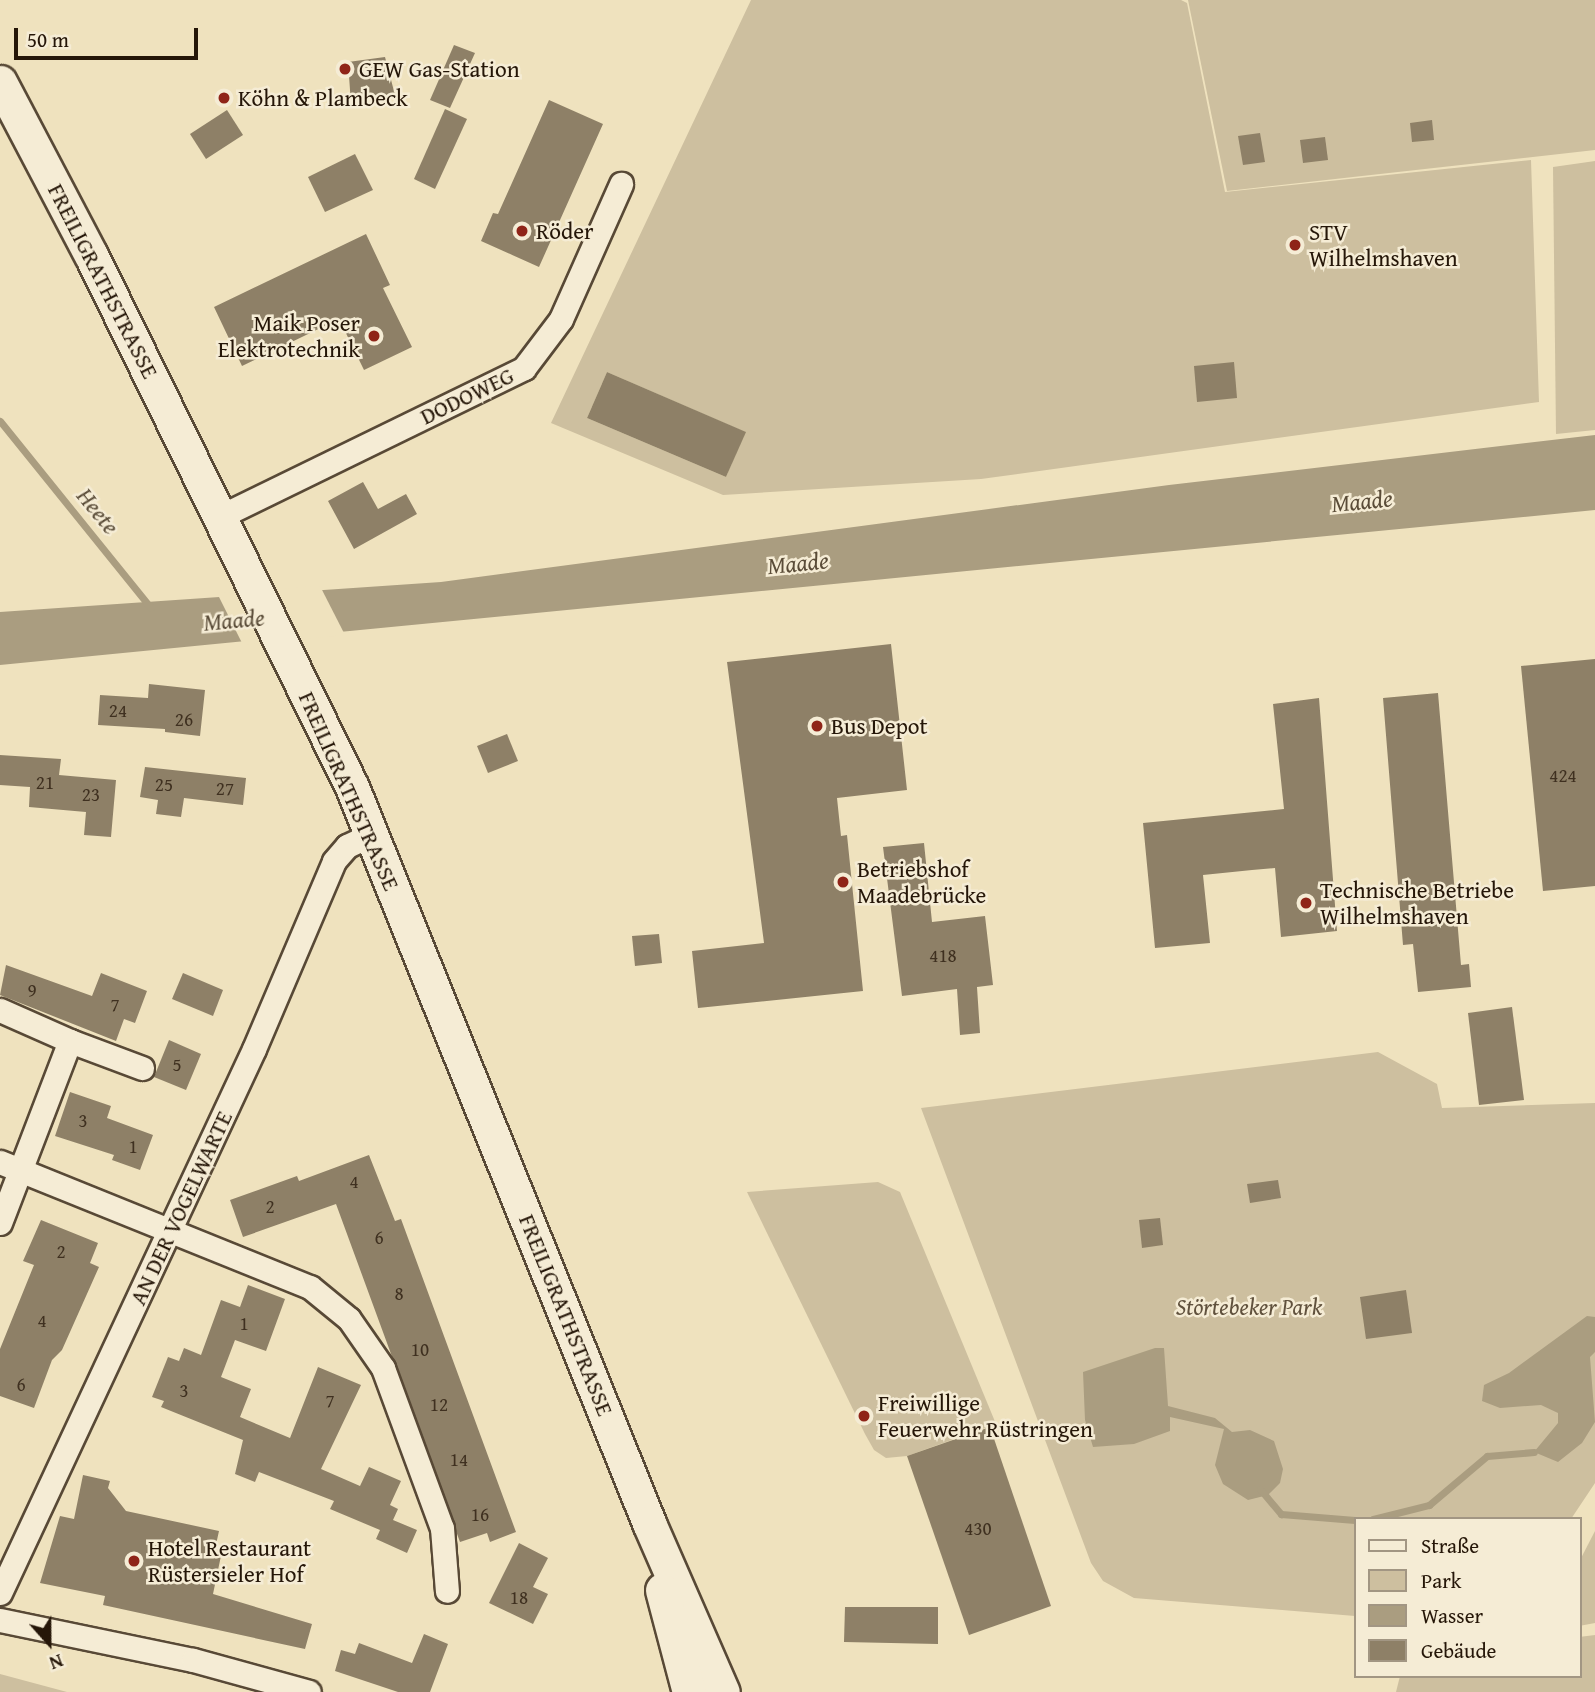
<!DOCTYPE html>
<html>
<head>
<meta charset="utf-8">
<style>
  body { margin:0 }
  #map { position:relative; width:1595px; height:1692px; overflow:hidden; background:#efe2be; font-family:"Gentium Book Plus",serif }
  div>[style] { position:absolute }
  .green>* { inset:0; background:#cdbf9f }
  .water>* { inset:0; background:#aa9d80 }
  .pier>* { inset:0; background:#efe2be }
  .stream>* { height:7px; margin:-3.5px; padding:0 3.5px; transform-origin:3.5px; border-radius:3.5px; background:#aa9d80 }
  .building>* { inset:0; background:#8e8067 }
  .roads { filter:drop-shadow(2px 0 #584936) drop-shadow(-2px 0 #584936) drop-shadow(0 2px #584936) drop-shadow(0 -2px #584936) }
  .street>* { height:23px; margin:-11.5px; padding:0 11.5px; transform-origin:11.5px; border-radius:11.5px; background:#f5ecd5 }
  .secondary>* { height:33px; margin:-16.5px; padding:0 16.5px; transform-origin:16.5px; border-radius:16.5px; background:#f5ecd5 }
  .dots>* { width:19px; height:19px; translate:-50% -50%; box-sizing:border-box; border:4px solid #f5ecd5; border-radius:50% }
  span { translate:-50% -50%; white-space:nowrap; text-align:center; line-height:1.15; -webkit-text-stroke:5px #f5ecd5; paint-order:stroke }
  .number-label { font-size:19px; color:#3f3020 }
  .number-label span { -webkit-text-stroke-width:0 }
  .poi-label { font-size:23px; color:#251608 }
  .left { translate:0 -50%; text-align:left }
  .right { translate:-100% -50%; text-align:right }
  .street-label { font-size:23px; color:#251608 }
  .park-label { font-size:23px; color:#60513d; font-style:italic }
  .water-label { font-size:24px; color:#5a4c38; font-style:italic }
  .legend { position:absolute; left:1354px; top:1517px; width:228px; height:161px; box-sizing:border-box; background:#f5ecd5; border:2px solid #a29683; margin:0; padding:9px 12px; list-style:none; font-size:21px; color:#251608 }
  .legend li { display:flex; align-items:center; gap:14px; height:35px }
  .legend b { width:35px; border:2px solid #a29683 }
  .north { position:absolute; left:14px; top:1608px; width:70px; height:70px; -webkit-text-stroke:5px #f5ecd5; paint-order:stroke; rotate:159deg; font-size:19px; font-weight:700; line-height:28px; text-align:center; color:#251608 }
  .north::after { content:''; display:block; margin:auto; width:24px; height:32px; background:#251608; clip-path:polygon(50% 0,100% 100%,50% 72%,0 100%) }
  .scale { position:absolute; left:14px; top:28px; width:184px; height:32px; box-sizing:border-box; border:4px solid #251608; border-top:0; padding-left:9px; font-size:21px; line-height:24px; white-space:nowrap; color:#251608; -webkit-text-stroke:5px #f5ecd5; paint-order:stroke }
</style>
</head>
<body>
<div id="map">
  <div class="green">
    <i style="clip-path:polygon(evenodd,751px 0,1181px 0,1187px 3px,1225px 192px,1531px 160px,1539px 402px,981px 479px,723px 495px,551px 423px,751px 0,607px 372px,745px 432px,726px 477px,587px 418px,607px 372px)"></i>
    <i style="clip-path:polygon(1188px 0,1595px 0,1595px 150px,1227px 191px)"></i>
    <i style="clip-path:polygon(1595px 161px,1595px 430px,1556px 434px,1553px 167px)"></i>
    <i style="clip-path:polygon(1378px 1052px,1437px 1084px,1442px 1108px,1595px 1103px,1595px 1483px,1571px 1519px,1355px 1519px,1355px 1616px,1134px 1598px,1103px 1581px,1091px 1563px,921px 1108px)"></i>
    <i style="clip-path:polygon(878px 1182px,900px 1192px,996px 1424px,907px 1456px,886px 1458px,874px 1450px,865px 1434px,747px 1192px)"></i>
    <i style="clip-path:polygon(1595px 1531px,1595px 1623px,1579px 1626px,1579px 1562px)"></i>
    <i style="clip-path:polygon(1595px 1635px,1595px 1692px,1396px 1692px,1400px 1676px,1579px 1676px,1579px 1637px)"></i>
    <i style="clip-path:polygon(0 1674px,67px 1692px,0 1692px)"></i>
  </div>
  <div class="water">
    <i style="clip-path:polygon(1595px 435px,1595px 510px,0 665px,0 612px,441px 582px,1169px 485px)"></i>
    <i style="clip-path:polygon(1587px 1316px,1595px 1317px,1595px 1352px,1590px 1357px,1595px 1422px,1582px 1443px,1558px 1462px,1534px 1452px,1558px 1423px,1558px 1413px,1541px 1405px,1500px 1408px,1482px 1401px,1484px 1385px,1509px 1373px)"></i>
    <i style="clip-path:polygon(1155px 1348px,1164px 1348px,1168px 1406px,1215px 1418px,1232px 1432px,1250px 1430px,1274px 1441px,1283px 1469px,1280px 1483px,1268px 1495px,1248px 1500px,1223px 1484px,1215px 1465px,1224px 1429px,1170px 1417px,1170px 1431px,1134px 1444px,1093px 1447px,1085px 1420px,1083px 1372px)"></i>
  </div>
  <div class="pier">
    <i style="clip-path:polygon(320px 586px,345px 635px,243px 645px,217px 593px)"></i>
  </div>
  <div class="stream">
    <i style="left:0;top:421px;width:240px;rotate:51.1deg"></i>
    <i style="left:1260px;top:1489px;width:33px;rotate:50deg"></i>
    <i style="left:1281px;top:1514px;width:74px;rotate:4.6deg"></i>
    <i style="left:1373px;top:1519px;width:58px;rotate:-14deg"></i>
    <i style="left:1429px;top:1505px;width:76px;rotate:-40.2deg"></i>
    <i style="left:1487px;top:1456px;width:47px;rotate:-4.9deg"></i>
  </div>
  <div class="building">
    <i style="clip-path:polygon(454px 45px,475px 53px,450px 108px,430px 100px)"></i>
    <i style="clip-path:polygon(385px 57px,395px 95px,377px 95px,351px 104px,348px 62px)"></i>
    <i style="clip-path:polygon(549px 100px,603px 124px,539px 267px,481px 241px,493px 213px,498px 214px)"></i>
    <i style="clip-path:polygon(445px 109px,467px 119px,435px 189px,414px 179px)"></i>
    <i style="clip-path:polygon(227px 110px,243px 135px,206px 159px,190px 134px)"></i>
    <i style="clip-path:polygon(1432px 120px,1434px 140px,1412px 142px,1410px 123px)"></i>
    <i style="clip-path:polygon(1260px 133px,1265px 162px,1243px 165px,1238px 136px)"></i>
    <i style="clip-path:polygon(1325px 137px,1328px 160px,1303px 163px,1300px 140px)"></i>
    <i style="clip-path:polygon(355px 154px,373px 190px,325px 212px,308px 177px)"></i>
    <i style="clip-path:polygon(366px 234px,390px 285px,383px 288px,412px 347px,364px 370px,339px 319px,242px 366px,214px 307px)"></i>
    <i style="clip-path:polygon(1234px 362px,1237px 398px,1197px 402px,1194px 366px)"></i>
    <i style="clip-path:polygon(607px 372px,746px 432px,726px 477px,587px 418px)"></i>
    <i style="clip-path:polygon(363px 482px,378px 509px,406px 494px,417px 514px,354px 549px,328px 501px)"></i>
    <i style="clip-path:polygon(891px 644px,907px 790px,837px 798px,841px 836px,847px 835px,863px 991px,698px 1008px,692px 951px,764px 943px,727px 662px)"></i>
    <i style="clip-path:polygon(1595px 659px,1595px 886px,1543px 891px,1521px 666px)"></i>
    <i style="clip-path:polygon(149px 684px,205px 690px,200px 736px,165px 732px,165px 729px,98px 725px,100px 695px,148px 698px)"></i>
    <i style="clip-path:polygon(1438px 693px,1461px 965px,1469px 964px,1471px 987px,1418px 992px,1413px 944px,1403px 945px,1383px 698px)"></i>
    <i style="clip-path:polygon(1319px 698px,1337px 931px,1281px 937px,1275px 868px,1252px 870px,1203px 875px,1210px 943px,1155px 948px,1143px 823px,1284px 809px,1273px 704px)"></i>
    <i style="clip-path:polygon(507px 734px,518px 761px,488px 773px,477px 746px)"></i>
    <i style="clip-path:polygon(0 755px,61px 759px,59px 775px,116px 780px,111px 837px,84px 835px,86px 812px,29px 807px,30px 787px,0 785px)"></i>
    <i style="clip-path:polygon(145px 767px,246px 778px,243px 805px,184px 798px,181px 817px,156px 814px,158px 800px,140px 797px)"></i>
    <i style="clip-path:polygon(924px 843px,932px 922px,985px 916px,993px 985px,977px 987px,980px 1033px,960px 1035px,957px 989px,902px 996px,883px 847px)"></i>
    <i style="clip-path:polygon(659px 934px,662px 963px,635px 966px,632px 936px)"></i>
    <i style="clip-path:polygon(6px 965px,92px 996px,101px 973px,147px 991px,135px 1023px,124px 1019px,116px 1041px,0 995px)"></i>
    <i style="clip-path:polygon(183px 973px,223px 990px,213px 1016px,172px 999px)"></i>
    <i style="clip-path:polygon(1512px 1007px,1524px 1100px,1479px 1105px,1468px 1013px)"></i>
    <i style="clip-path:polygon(169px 1040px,201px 1054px,186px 1090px,154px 1077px)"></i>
    <i style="clip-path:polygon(70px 1092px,111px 1106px,107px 1118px,153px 1135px,140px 1170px,112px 1160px,114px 1155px,55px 1136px)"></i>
    <i style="clip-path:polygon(369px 1155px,395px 1221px,401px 1219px,516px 1532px,490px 1542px,487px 1533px,460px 1542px,336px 1204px,243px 1237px,230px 1200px,297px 1176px,299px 1181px)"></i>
    <i style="clip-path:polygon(1278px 1180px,1281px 1198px,1250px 1203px,1247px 1184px)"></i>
    <i style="clip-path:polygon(1160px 1218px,1163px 1245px,1142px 1248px,1139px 1220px)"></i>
    <i style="clip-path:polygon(41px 1220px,98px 1243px,90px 1263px,99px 1267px,62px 1350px,52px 1360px,34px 1408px,0 1396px,0 1349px,34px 1265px,23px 1261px)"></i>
    <i style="clip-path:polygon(248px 1285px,285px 1299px,266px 1351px,235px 1340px,221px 1377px,251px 1389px,240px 1417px,290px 1438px,318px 1367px,361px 1385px,321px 1469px,360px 1486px,369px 1467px,401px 1481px,390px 1505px,398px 1509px,393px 1520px,417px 1530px,407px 1553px,376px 1539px,380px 1530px,330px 1509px,334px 1501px,259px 1472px,255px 1482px,235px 1474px,243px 1440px,161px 1407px,164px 1401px,152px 1397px,168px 1357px,179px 1361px,184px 1348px,201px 1355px,221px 1300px,240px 1307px)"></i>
    <i style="clip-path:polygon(1406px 1290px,1412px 1333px,1366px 1339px,1360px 1297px)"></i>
    <i style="clip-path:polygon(990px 1427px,1051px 1606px,969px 1635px,907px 1456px)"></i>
    <i style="clip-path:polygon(83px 1475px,110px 1481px,108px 1488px,126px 1511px,219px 1531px,215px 1549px,222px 1551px,213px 1594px,312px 1624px,305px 1649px,103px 1605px,105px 1596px,40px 1583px,60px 1516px,74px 1519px)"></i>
    <i style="clip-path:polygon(519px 1543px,548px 1558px,533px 1587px,548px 1594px,533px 1624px,489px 1603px)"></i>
    <i style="clip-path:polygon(845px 1607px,938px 1607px,938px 1644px,844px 1642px)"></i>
    <i style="clip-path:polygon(424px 1634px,448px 1644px,430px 1692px,398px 1692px,335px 1671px,341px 1650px,355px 1654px,359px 1643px,412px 1663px)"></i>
  </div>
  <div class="roads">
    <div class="street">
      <i style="left:221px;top:516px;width:337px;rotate:-26deg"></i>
      <i style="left:524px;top:368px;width:61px;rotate:-52.9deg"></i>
      <i style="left:561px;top:319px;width:148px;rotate:-66deg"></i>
      <i style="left:0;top:1010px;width:77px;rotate:23.9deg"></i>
      <i style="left:0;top:1162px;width:334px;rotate:22deg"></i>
      <i style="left:310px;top:1287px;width:50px;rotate:39.4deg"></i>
      <i style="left:349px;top:1319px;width:60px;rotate:55.2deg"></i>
      <i style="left:383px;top:1368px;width:171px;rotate:69.8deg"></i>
      <i style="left:442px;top:1528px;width:63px;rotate:85.5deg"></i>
      <i style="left:0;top:1223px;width:195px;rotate:-69deg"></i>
      <i style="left:70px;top:1041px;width:77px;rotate:20.6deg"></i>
      <i style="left:0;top:1593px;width:600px;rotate:-64.97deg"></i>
      <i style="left:254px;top:1049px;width:204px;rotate:-66.9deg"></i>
      <i style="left:334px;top:861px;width:20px;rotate:-49deg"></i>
      <i style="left:347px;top:846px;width:26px;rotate:-25deg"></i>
      <i style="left:0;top:1620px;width:197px;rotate:11.7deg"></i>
      <i style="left:193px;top:1660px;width:120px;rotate:15.4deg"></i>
    </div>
    <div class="secondary">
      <i style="left:0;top:82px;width:195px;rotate:62.3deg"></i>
      <i style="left:91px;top:255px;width:593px;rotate:63.87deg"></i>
      <i style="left:352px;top:787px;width:794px;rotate:68.02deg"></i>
      <i style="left:649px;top:1523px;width:184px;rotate:66.4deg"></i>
      <i style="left:662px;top:1590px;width:106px;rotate:75.2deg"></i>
    </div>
  </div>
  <div class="dots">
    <i style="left:345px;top:69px;background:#8f2418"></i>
    <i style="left:224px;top:98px;background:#8f2418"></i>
    <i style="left:522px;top:231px;background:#8f2418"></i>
    <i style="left:1295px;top:245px;background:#8f2418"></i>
    <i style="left:374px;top:336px;background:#8f2418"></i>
    <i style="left:817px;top:726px;background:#8f2418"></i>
    <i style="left:843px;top:882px;background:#8f2418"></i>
    <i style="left:1306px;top:903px;background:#8f2418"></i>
    <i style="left:864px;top:1416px;background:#8f2418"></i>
    <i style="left:134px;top:1561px;background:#8f2418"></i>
  </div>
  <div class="number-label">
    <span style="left:118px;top:711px">24</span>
    <span style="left:184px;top:720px">26</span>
    <span style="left:1563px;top:776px">424</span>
    <span style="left:45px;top:783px">21</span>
    <span style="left:164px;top:785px">25</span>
    <span style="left:225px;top:789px">27</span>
    <span style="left:91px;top:795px">23</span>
    <span style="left:943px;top:956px">418</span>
    <span style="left:32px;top:991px">9</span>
    <span style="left:115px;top:1005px">7</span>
    <span style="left:177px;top:1065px">5</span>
    <span style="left:83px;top:1121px">3</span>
    <span style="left:133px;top:1147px">1</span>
    <span style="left:354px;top:1182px">4</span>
    <span style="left:270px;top:1207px">2</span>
    <span style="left:379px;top:1238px">6</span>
    <span style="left:61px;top:1252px">2</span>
    <span style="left:399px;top:1294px">8</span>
    <span style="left:42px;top:1321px">4</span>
    <span style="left:244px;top:1324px">1</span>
    <span style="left:420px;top:1350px">10</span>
    <span style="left:21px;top:1385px">6</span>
    <span style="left:184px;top:1391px">3</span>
    <span style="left:330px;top:1401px">7</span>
    <span style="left:439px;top:1405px">12</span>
    <span style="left:459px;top:1460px">14</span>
    <span style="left:480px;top:1515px">16</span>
    <span style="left:978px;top:1529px">430</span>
    <span style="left:519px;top:1598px">18</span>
  </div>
  <div class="poi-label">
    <span class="left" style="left:359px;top:69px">GEW Gas-Station</span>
    <span class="left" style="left:238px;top:98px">Köhn &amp; Plambeck</span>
    <span class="left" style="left:536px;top:231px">Röder</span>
    <span class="left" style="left:1309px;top:245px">STV<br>Wilhelmshaven</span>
    <span class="right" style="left:360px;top:336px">Maik Poser<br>Elektrotechnik</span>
    <span class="left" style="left:831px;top:726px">Bus Depot</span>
    <span class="left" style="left:857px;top:882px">Betriebshof<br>Maadebrücke</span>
    <span class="left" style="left:1320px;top:903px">Technische Betriebe<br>Wilhelmshaven</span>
    <span class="left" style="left:878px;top:1416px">Freiwillige<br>Feuerwehr Rüstringen</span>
    <span class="left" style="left:148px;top:1561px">Hotel Restaurant<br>Rüstersieler Hof</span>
  </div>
  <div class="street-label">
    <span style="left:103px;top:281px;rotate:63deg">FREILIGRATHSTRASSE</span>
    <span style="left:467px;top:396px;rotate:-26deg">DODOWEG</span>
    <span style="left:349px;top:791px;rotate:66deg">FREILIGRATHSTRASSE</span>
    <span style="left:181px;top:1208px;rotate:-65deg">AN DER VOGELWARTE</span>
    <span style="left:566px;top:1315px;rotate:68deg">FREILIGRATHSTRASSE</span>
  </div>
  <div class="park-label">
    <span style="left:1249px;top:1307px">Störtebeker Park</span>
  </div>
  <div class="water-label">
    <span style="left:1362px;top:501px;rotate:-6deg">Maade</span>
    <span style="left:98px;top:511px;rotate:51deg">Heete</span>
    <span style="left:798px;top:563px;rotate:-6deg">Maade</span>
    <span style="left:234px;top:620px;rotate:-5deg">Maade</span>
  </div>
  <ul class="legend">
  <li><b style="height:9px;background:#f5ecd5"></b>Straße</li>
  <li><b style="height:19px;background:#cdbf9f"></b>Park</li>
  <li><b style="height:19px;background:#aa9d80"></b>Wasser</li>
  <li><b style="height:19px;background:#8e8067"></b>Gebäude</li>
  </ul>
  <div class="north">N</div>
  <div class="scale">50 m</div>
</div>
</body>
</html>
